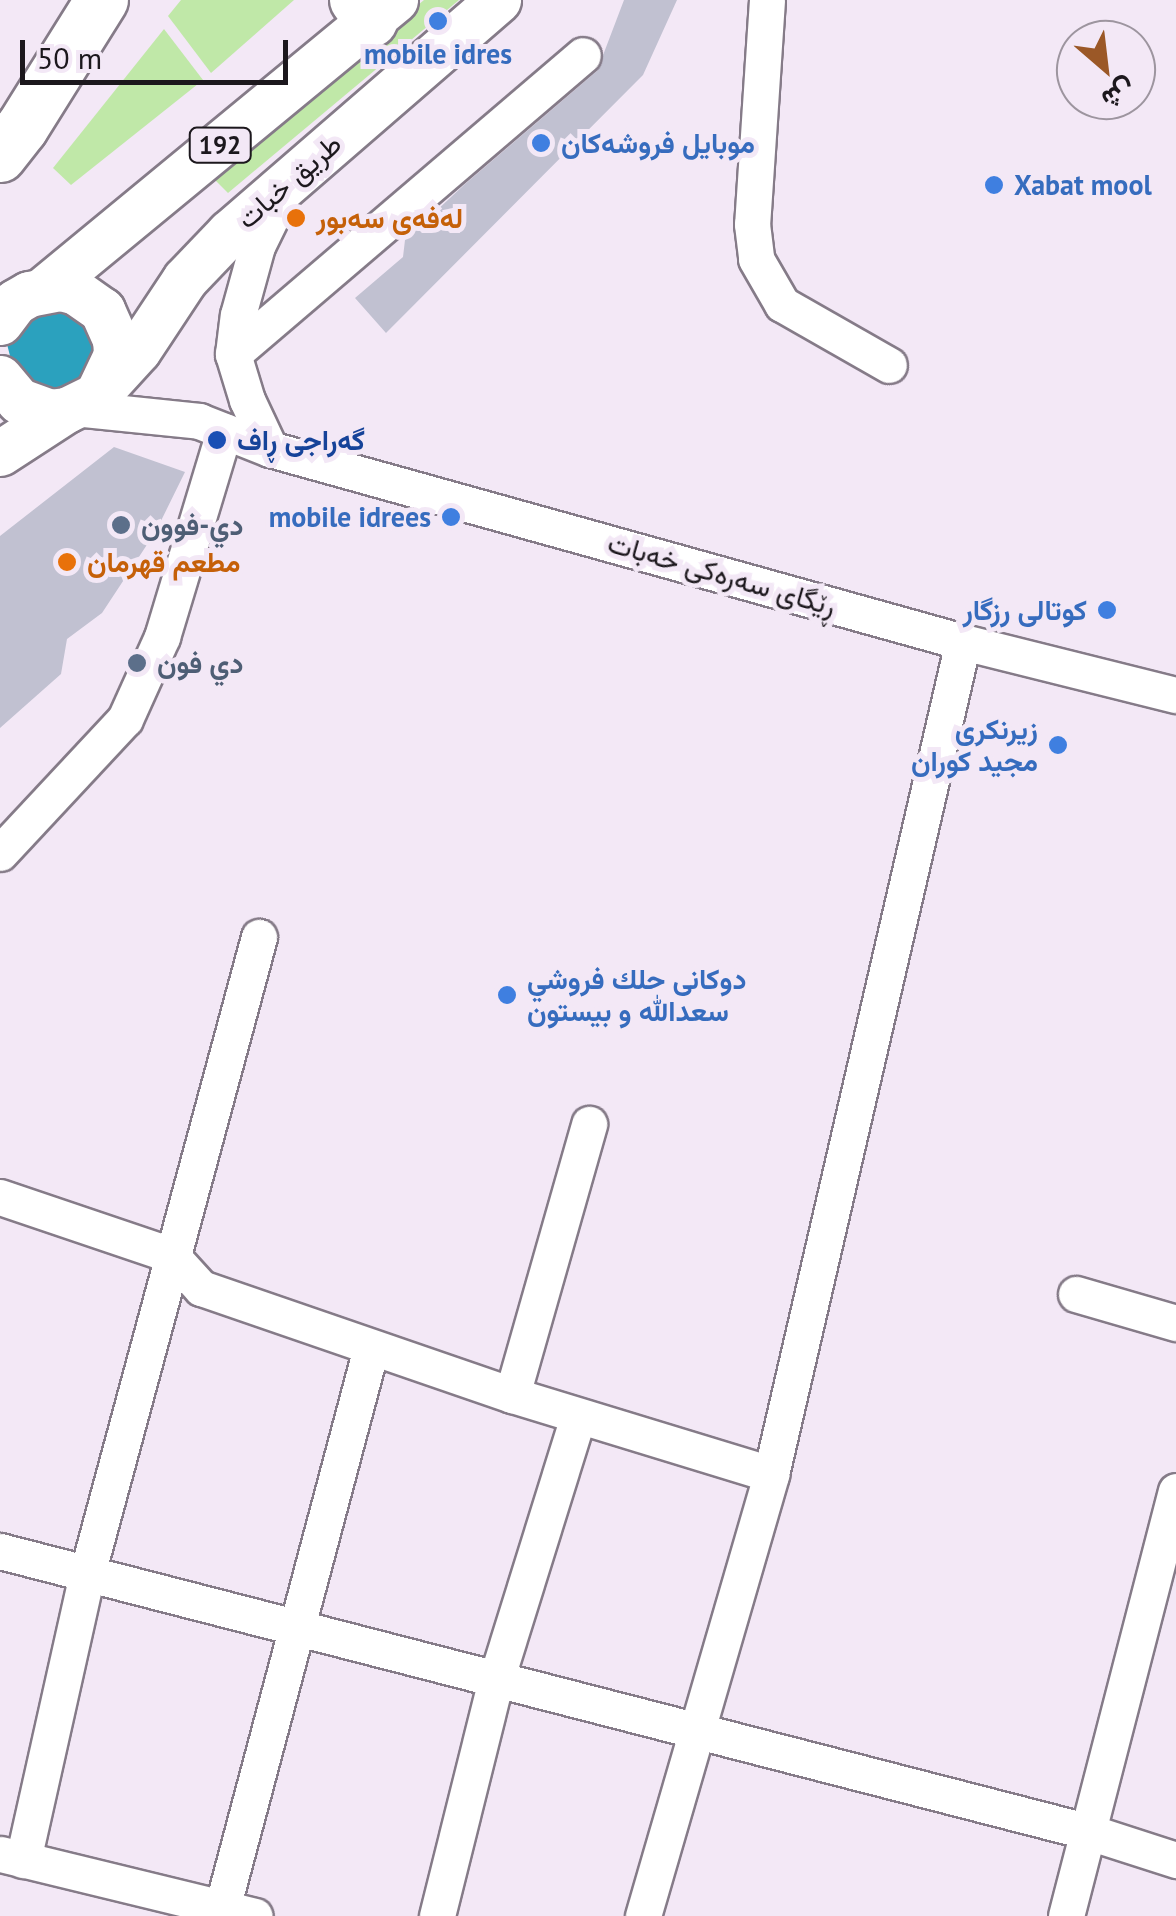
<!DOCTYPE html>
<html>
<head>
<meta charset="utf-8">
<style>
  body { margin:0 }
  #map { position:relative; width:1176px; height:1916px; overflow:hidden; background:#f3e8f6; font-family:"PT Sans",Vazirmatn,sans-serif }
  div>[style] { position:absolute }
  .green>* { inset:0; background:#c0e8a8 }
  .water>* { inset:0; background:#2ba1be }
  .building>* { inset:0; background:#c1c1d1 }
  .roads { filter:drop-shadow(2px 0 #857b88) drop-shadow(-2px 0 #857b88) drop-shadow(0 2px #857b88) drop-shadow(0 -2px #857b88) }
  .minor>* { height:35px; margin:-17.5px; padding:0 17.5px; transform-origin:17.5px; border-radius:17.5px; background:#fff }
  .major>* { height:45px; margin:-22.5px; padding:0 22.5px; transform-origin:22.5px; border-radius:22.5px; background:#fff }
  .highway>* { height:52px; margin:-26px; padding:0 26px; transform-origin:26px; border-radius:26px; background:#fff }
  .dots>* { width:28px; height:28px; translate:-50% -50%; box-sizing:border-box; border:5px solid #f3e8f6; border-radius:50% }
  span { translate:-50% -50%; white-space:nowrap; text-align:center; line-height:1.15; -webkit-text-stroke:10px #f3e8f6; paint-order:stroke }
  .shield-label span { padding:2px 8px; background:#f3e8f6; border:2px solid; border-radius:8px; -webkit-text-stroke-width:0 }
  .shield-label { font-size:25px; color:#1c181d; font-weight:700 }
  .shop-label { font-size:28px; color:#366cbe; font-weight:700 }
  .left { translate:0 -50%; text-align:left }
  .right { translate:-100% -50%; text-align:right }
  .street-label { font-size:28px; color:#1c181d }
  .food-label { font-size:28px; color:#c56008; font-weight:700 }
  .transit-label { font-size:28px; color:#164399; font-weight:700 }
  .service-label { font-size:28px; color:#4e5e75; font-weight:700 }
  .north { position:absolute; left:1056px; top:20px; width:100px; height:100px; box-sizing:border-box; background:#f3e8f6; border:2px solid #9d959f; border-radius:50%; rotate:152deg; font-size:28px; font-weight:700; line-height:40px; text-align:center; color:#1c181d }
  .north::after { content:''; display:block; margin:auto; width:35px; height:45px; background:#9b5827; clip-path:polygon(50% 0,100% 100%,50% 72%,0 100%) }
  .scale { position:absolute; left:20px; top:40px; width:268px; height:45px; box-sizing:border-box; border:5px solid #1c181d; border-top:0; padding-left:12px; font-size:30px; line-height:35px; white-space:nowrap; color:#1c181d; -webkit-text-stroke:8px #f3e8f6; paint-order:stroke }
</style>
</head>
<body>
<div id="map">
  <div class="green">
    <i style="clip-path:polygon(181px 0,294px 0,211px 73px,168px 16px)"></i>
    <i style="clip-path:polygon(424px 0,459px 0,228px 193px,211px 176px)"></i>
    <i style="clip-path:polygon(164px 29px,203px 80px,71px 185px,53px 168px)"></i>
  </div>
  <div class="water">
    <i style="clip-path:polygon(31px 305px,77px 308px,98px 346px,82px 386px,52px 396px,14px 372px,7px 344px,15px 320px)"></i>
  </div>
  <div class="building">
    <i style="clip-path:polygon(624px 0,677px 0,643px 75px,386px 333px,355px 298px,403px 257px,405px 240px,465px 184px,597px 71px)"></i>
    <i style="clip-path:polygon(114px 447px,185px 472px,156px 531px,102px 613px,67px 639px,61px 674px,0 728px,0 536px)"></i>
  </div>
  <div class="roads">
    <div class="minor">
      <i style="left:767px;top:0;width:225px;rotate:93.8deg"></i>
      <i style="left:752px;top:224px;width:35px;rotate:83deg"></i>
      <i style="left:756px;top:259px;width:52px;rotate:60deg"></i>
      <i style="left:782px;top:304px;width:123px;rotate:29.7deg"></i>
      <i style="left:233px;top:354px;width:460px;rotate:-40.5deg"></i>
      <i style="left:74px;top:408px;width:126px;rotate:5.9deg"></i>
      <i style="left:199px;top:421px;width:76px;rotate:21.5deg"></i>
      <i style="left:270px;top:449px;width:719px;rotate:15.56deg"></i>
      <i style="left:963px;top:642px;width:219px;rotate:14deg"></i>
      <i style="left:270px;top:449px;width:54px;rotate:-115.1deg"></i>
      <i style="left:247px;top:400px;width:48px;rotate:-106.9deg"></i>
      <i style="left:233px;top:354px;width:39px;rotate:-83deg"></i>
      <i style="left:238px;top:315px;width:72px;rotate:-74.6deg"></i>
      <i style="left:257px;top:246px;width:61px;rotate:-63.9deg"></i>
      <i style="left:0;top:853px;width:183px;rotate:-47deg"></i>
      <i style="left:125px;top:719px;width:90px;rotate:-65.7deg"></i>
      <i style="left:162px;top:637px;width:215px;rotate:-73.2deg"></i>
      <i style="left:0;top:1197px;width:181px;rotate:18.7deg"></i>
      <i style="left:171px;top:1255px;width:45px;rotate:47.7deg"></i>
      <i style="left:201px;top:1288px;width:329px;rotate:19deg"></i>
      <i style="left:512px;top:1395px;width:271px;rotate:17deg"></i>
      <i style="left:1076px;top:1294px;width:104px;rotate:16.2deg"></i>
      <i style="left:512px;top:1395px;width:282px;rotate:-74.1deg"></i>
      <i style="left:0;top:1551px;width:1122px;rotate:14.46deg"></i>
      <i style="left:1086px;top:1831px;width:95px;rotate:17.9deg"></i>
      <i style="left:1px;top:1854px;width:261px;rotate:13.7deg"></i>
      <i style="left:23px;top:1860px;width:293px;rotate:-77.4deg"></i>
      <i style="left:87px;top:1574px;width:660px;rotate:-74.89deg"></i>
      <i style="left:220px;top:1916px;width:588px;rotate:-75.11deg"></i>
      <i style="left:437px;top:1916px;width:243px;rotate:-76deg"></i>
      <i style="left:496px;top:1680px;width:276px;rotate:-72.7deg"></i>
      <i style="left:643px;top:1916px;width:460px;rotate:-73.8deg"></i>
      <i style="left:771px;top:1474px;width:854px;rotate:-77.01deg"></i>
      <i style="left:1066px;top:1916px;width:439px;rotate:-75.5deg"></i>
    </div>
    <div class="major">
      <i style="left:44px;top:289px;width:455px;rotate:-39.5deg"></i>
      <i style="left:0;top:322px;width:25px;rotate:-53deg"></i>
      <i style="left:15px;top:302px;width:16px;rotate:-30deg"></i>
      <i style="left:29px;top:294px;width:33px;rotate:-11deg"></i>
      <i style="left:61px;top:288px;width:16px;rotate:15deg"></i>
      <i style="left:76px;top:292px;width:32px;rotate:35deg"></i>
      <i style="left:102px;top:310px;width:32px;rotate:66deg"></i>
      <i style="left:115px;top:339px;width:16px;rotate:86deg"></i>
      <i style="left:116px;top:355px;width:44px;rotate:115.4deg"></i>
      <i style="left:97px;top:395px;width:34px;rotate:154deg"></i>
      <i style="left:66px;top:410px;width:16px;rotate:173deg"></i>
      <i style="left:50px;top:412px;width:33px;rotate:-160deg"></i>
      <i style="left:19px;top:401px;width:30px;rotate:-130deg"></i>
      <i style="left:106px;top:385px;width:47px;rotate:-47.6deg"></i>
      <i style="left:138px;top:350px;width:85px;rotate:-56.5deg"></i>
      <i style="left:185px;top:279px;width:64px;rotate:-46.3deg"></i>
      <i style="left:229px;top:233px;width:356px;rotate:-40.9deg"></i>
      <i style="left:0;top:453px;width:79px;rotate:-33.1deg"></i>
    </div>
    <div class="highway">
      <i style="left:356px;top:0;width:26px;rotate:54deg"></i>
      <i style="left:0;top:156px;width:36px;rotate:-52deg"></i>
      <i style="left:22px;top:128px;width:151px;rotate:-58deg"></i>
    </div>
  </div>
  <div class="dots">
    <i style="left:438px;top:21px;background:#3f7fe0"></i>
    <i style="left:541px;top:143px;background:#3f7fe0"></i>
    <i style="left:994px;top:185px;background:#3f7fe0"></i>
    <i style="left:296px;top:218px;background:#e8710a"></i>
    <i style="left:217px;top:440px;background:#1a4fb4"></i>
    <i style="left:451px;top:517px;background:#3f7fe0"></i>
    <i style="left:121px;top:525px;background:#5c6f8a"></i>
    <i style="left:67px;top:562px;background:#e8710a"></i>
    <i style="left:1107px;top:610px;background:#3f7fe0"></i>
    <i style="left:137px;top:663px;background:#5c6f8a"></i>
    <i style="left:1058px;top:745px;background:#3f7fe0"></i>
    <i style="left:507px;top:995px;background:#3f7fe0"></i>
  </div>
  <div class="shield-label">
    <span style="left:220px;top:145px">192</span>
  </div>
  <div class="shop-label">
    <span style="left:438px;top:54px">mobile idres</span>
    <span class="left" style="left:561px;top:143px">موبایل فروشەکان</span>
    <span class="left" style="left:1014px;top:185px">Xabat mool</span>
    <span class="right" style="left:431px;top:517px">mobile idrees</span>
    <span class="right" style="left:1087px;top:610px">كوتالى رزگار</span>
    <span class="right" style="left:1038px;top:745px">زيرنكرى<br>مجيد كوران</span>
    <span class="left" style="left:527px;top:995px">دوكانى جلك فروشي<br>سعدالله و بيستون</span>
  </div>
  <div class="street-label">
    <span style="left:289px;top:181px;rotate:-41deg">طريق خبات</span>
    <span style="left:722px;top:574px;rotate:16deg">ڕێگای سەرەکی خەبات</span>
  </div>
  <div class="food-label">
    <span class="left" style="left:316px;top:218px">لەفەی سەبور</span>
    <span class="left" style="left:87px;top:562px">مطعم قهرمان</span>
  </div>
  <div class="transit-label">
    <span class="left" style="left:237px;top:440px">گەراجی ڕاف</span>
  </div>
  <div class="service-label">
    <span class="left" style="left:141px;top:525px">دي-فوون</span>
    <span class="left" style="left:157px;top:663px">دي فون</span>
  </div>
  <div class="north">ش</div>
  <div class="scale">50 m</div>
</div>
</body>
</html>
